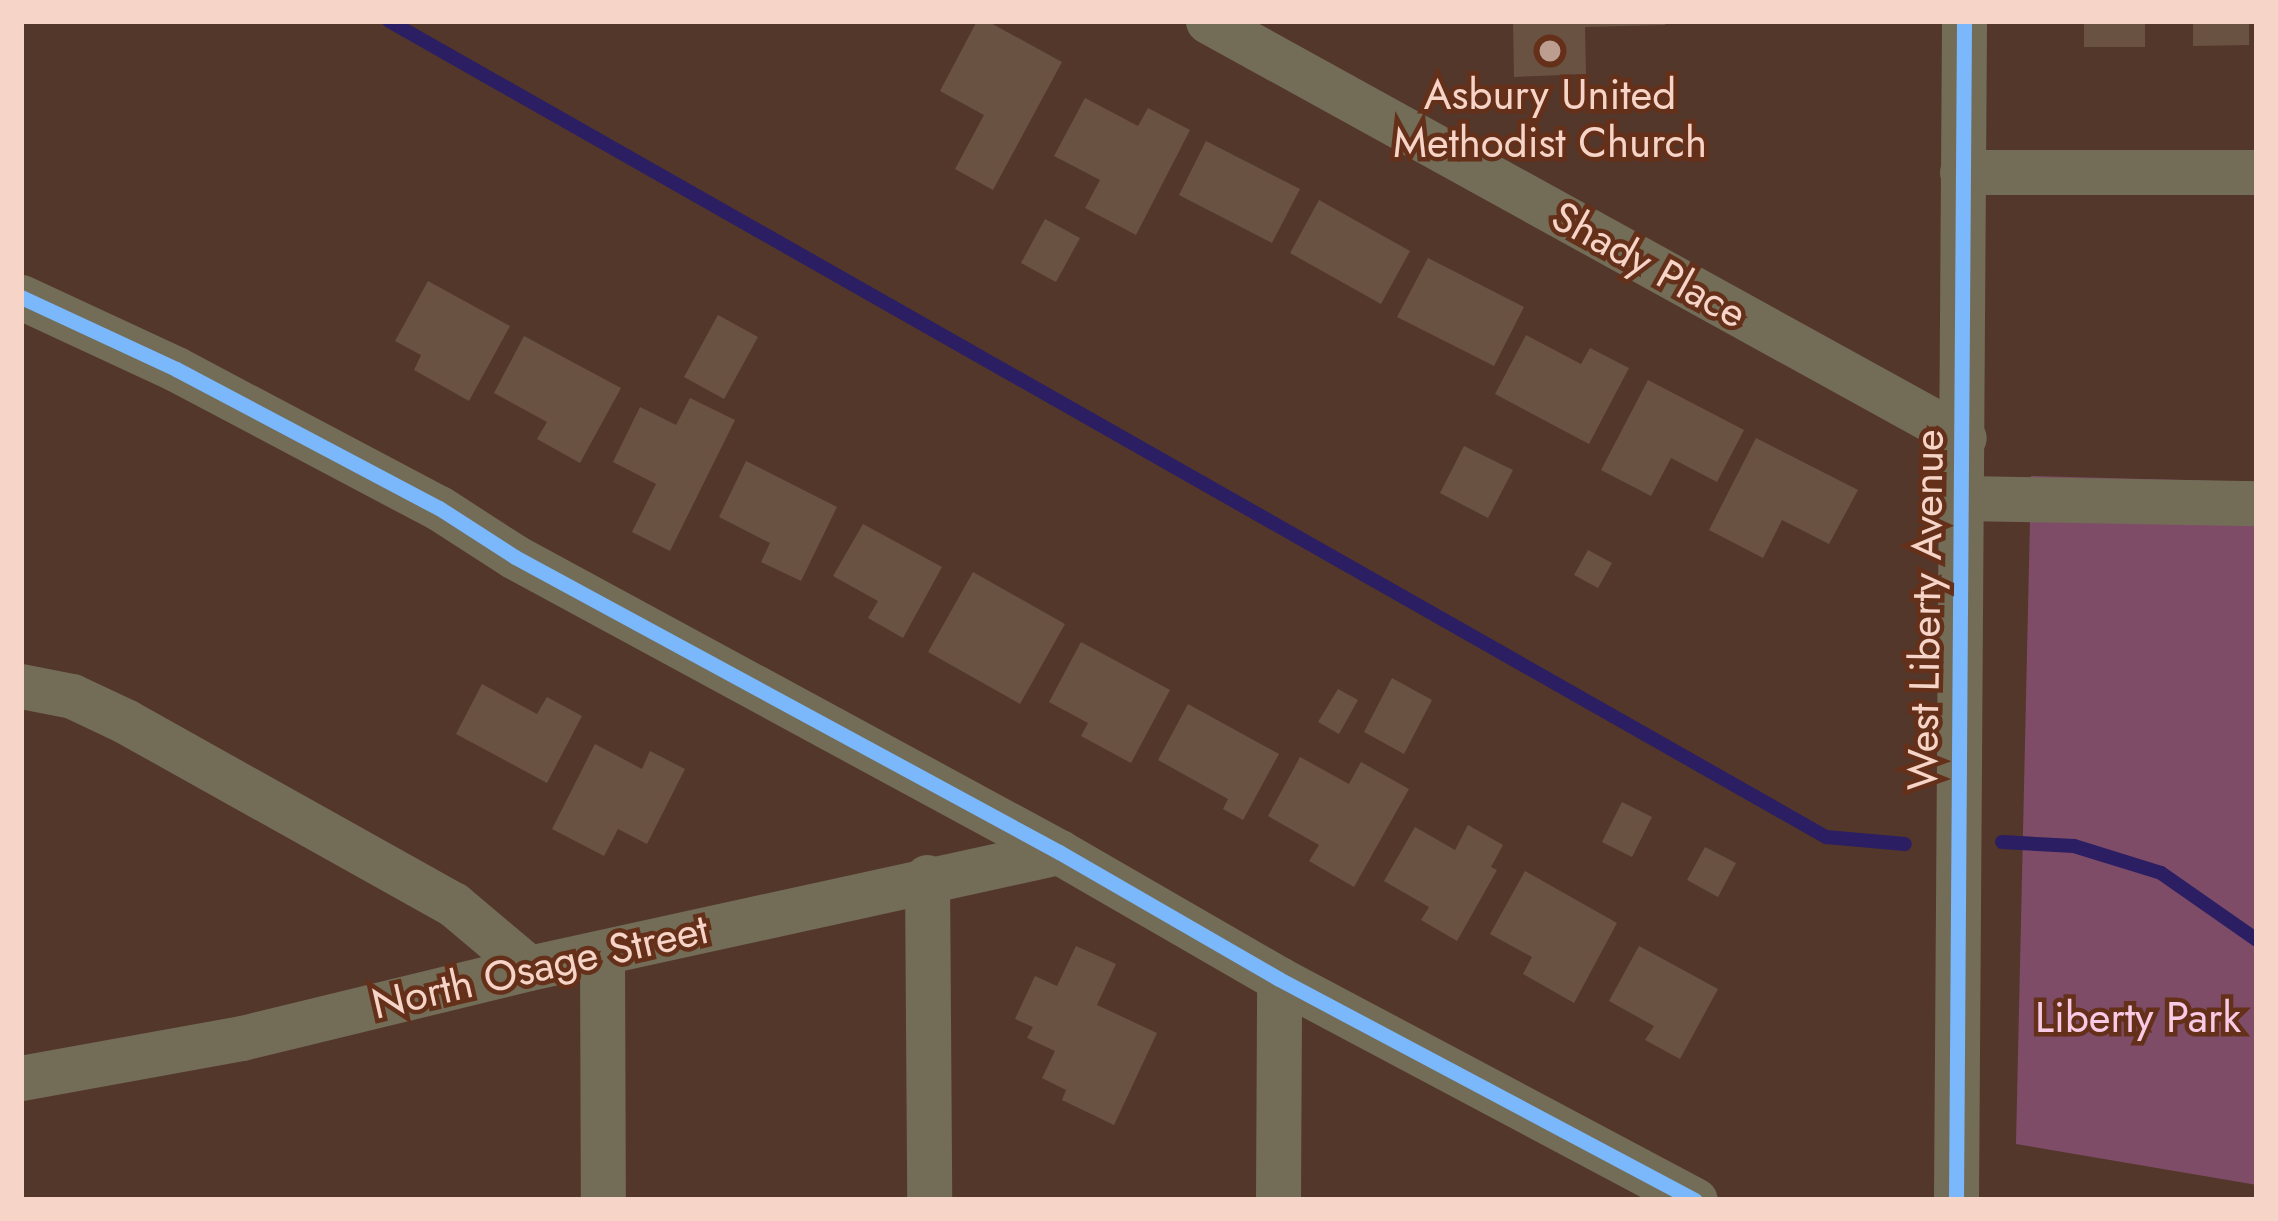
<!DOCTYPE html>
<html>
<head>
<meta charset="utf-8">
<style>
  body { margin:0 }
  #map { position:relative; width:2278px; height:1221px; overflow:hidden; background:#54372b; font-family:Jost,sans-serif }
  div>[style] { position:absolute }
  .green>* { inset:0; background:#7f4c68 }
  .stream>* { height:14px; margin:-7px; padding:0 7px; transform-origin:7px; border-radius:7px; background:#2b1e63 }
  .building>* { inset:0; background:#695241 }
  .minor>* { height:45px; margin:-22.5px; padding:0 22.5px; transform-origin:22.5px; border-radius:22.5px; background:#736d58 }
  .cycleway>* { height:15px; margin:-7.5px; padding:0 7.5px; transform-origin:7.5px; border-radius:7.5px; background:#7ab7fb }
  .dots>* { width:33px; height:33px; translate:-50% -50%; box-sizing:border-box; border:6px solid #65301a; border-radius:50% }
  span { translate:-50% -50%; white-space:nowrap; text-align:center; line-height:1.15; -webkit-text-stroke:9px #65301a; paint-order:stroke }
  .poi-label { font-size:42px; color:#f6d4c7 }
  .street-label { font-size:42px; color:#f6d4c7 }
  .park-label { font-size:42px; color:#f9cae6 }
  .frame { position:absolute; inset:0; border:24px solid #f6d4c7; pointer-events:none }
</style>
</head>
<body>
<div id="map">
  <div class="green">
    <i style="clip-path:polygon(2031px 476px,2257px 482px,2257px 1185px,2016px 1144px)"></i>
  </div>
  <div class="stream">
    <i style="left:389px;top:21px;width:1653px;rotate:29.59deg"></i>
    <i style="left:1826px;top:837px;width:79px;rotate:5.1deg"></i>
    <i style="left:2002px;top:842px;width:72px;rotate:3.2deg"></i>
    <i style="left:2074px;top:846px;width:91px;rotate:17.2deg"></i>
    <i style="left:2161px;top:873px;width:117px;rotate:34.9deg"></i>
  </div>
  <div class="building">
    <i style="clip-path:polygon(977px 21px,987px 21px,1062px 62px,993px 190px,955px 169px,984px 115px,940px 91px)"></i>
    <i style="clip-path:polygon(1513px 21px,1665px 21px,1665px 25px,1585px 27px,1586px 74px,1514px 77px)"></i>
    <i style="clip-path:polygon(2084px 21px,2145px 21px,2145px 47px,2084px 47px)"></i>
    <i style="clip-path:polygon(2193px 21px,2249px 21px,2249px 45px,2193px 46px)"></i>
    <i style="clip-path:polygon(1085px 98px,1138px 126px,1148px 108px,1190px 130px,1136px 235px,1085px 208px,1100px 180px,1054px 156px)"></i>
    <i style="clip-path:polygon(1206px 141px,1300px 189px,1272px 243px,1179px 195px)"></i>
    <i style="clip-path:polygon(1319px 200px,1410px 251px,1381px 304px,1290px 253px)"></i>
    <i style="clip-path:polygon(1045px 219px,1080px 238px,1056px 282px,1021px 263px)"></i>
    <i style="clip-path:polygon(1428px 258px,1524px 307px,1494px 366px,1397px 317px)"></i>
    <i style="clip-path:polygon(428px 281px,510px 326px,469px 401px,414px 370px,421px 355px,395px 341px)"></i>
    <i style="clip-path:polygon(718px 315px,758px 337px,724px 399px,684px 377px)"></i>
    <i style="clip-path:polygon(1526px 335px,1581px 364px,1590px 348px,1629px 368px,1589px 444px,1495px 394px)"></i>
    <i style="clip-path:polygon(524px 336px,621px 388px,580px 463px,537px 439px,547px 422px,494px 393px)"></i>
    <i style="clip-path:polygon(1648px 380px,1744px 430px,1717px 482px,1671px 458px,1651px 496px,1601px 470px)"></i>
    <i style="clip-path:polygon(690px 398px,735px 420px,670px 551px,632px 532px,656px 484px,613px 462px,640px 407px,676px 425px)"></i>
    <i style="clip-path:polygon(1756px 438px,1858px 490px,1829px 544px,1782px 520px,1763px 558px,1709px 530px)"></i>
    <i style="clip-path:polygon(1464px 446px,1513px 470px,1488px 518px,1440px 493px)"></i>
    <i style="clip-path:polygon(746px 461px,837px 507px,801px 581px,761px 562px,770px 543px,719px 517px)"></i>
    <i style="clip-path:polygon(863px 524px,942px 567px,903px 638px,868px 618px,878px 601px,833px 576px)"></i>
    <i style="clip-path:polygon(1588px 550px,1612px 563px,1598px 588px,1574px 575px)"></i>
    <i style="clip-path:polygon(973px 572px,1065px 624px,1020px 704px,928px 652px)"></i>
    <i style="clip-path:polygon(1081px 642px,1170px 690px,1131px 763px,1081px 736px,1088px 723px,1049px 702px)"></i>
    <i style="clip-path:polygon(1392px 678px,1432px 700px,1404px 754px,1364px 732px)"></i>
    <i style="clip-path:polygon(482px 684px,537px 714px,547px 697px,582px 716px,547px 783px,456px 734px)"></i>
    <i style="clip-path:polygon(1338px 689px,1358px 700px,1339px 734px,1318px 722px)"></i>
    <i style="clip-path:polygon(1188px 704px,1279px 754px,1243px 820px,1223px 809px,1228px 799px,1158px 760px)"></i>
    <i style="clip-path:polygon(595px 744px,642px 769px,650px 751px,685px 769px,647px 844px,618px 829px,604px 856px,552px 829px)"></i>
    <i style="clip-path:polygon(1300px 757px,1349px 784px,1361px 762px,1409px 789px,1354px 887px,1309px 861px,1319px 845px,1268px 816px)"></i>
    <i style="clip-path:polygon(1622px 802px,1652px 817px,1632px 857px,1602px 842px)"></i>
    <i style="clip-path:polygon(1468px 825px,1503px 845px,1491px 867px,1497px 870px,1457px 941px,1421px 920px,1429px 907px,1384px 881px,1415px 827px,1455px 850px)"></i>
    <i style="clip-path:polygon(1705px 847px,1736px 863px,1718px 897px,1687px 880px)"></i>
    <i style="clip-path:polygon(1525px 871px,1617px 923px,1574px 1003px,1523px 974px,1532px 957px,1490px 934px)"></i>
    <i style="clip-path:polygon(1076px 946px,1116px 964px,1097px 1005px,1157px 1033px,1114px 1125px,1062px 1100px,1066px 1090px,1042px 1078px,1055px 1051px,1027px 1038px,1033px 1027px,1015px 1019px,1035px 976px,1057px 986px)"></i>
    <i style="clip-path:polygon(1639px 946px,1718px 989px,1680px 1059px,1645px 1040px,1654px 1026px,1609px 1001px)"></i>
  </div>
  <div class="minor">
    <i style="left:1208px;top:21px;width:863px;rotate:28.88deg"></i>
    <i style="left:1962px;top:172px;width:295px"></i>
    <i style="left:21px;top:297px;width:171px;rotate:24.9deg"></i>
    <i style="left:176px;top:369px;width:297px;rotate:27.9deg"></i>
    <i style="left:439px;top:508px;width:90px;rotate:32.8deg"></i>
    <i style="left:515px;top:557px;width:619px;rotate:28.47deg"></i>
    <i style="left:1059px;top:852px;width:254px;rotate:30deg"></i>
    <i style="left:1279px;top:979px;width:471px;rotate:28deg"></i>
    <i style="left:1963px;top:498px;width:294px;rotate:1deg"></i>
    <i style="left:21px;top:686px;width:52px;rotate:11.1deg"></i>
    <i style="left:72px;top:696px;width:59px;rotate:25.3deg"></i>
    <i style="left:125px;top:721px;width:376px;rotate:29.2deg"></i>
    <i style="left:453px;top:904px;width:99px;rotate:40.1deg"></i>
    <i style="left:927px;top:877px;width:323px;rotate:89.6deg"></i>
    <i style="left:602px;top:953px;width:247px;rotate:89.8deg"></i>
    <i style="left:21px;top:1078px;width:225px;rotate:-10.3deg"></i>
    <i style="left:242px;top:1038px;width:295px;rotate:-13.7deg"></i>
    <i style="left:529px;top:968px;width:543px;rotate:-12.35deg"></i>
    <i style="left:1278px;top:1200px;width:221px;rotate:-89.7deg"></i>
    <i style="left:1956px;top:1200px;width:1179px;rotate:-89.61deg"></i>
  </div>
  <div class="cycleway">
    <i style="left:21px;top:297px;width:171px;rotate:24.9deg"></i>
    <i style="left:176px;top:369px;width:297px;rotate:27.9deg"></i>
    <i style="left:439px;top:508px;width:90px;rotate:32.8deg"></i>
    <i style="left:515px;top:557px;width:619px;rotate:28.47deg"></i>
    <i style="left:1059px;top:852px;width:254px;rotate:30deg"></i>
    <i style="left:1279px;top:979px;width:471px;rotate:28deg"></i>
    <i style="left:1956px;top:1200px;width:1179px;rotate:-89.61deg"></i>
  </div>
  <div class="dots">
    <i style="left:1550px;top:51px;background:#bd9d90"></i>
  </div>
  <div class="poi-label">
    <span style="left:1550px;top:119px">Asbury United<br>Methodist Church</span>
  </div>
  <div class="street-label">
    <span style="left:1649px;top:265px;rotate:29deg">Shady Place</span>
    <span style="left:1926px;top:610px;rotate:-89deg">West Liberty Avenue</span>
    <span style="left:540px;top:967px;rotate:-13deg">North Osage Street</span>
  </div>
  <div class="park-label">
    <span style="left:2138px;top:1018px">Liberty Park</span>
  </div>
  <div class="frame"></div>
</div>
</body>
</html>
